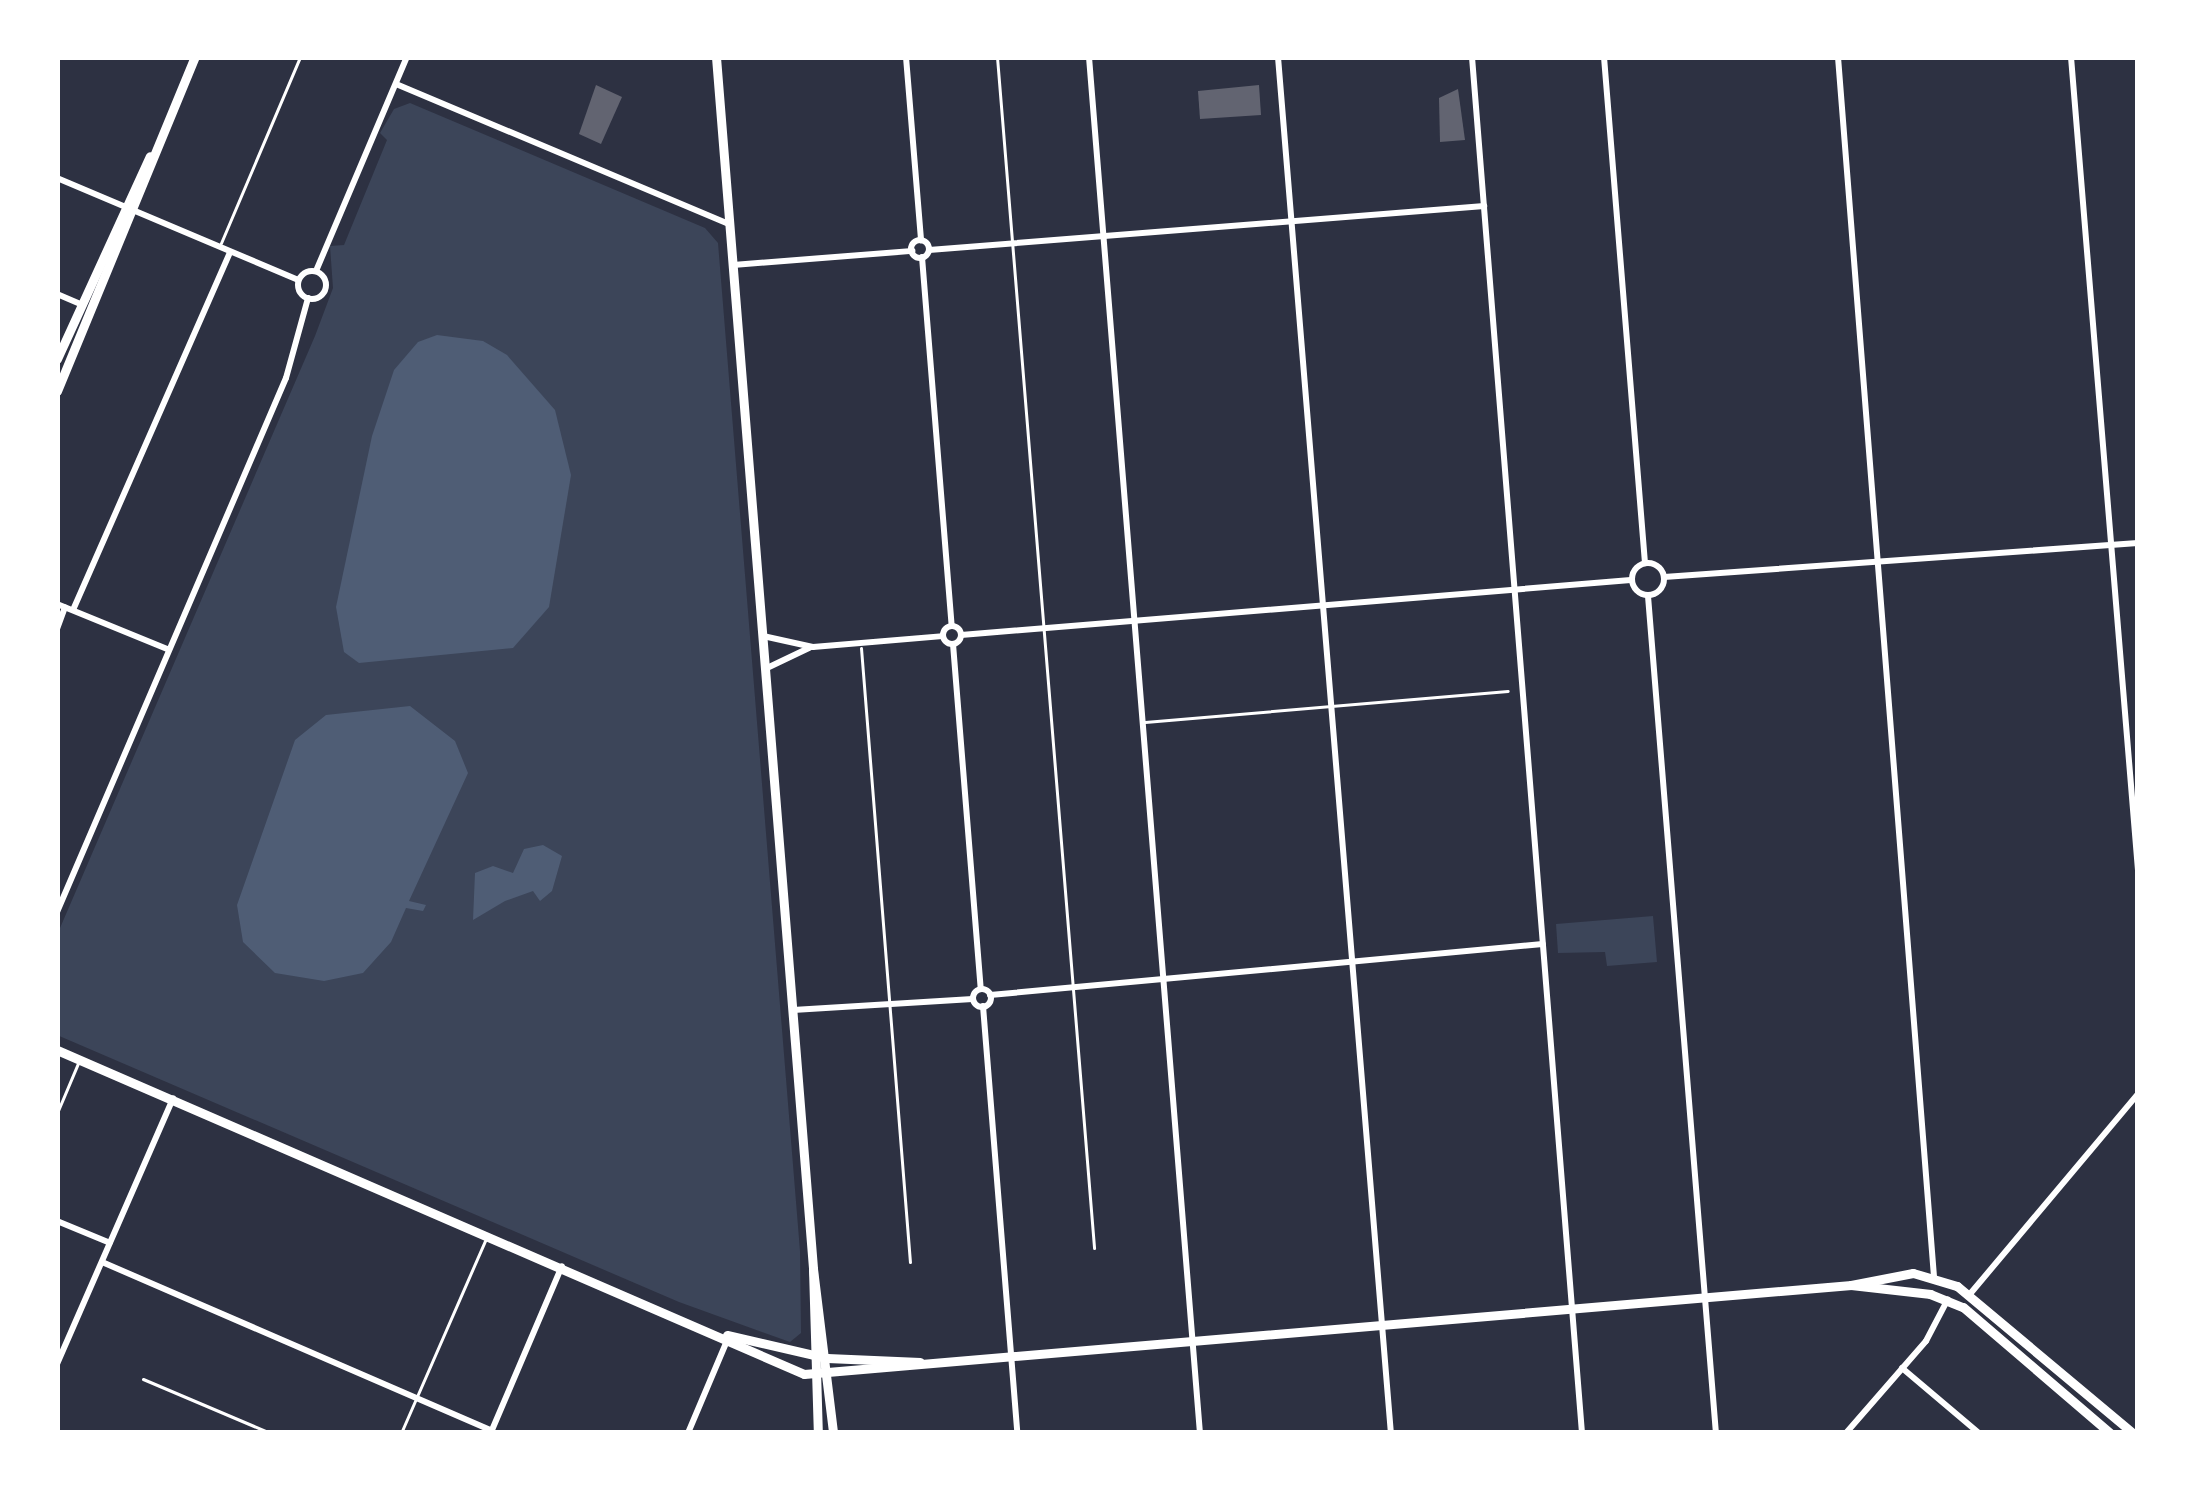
<!DOCTYPE html>
<html>
<head>
<meta charset="utf-8">
<style>
  body { margin:0 }
  #map { position:relative; width:2195px; height:1490px; overflow:hidden; background:#2d3142; font-family:"Source Sans 3",sans-serif }
  div>[style] { position:absolute }
  .green>* { inset:0; background:#3c4559 }
  .water>* { inset:0; background:#4f5d75 }
  .building>* { inset:0; background:#626471 }
  .service>* { height:3px; margin:-1.5px; padding:0 1.5px; transform-origin:1.5px; border-radius:1.5px; background:#fff }
  .minor>* { height:6px; margin:-3px; padding:0 3px; transform-origin:3px; border-radius:3px; background:#fff }
  .minor>.ring { margin:-3px; padding:0; box-sizing:content-box; background:none; border:6px solid #fff; border-radius:50% }
  .primary>* { height:9px; margin:-4.5px; padding:0 4.5px; transform-origin:4.5px; border-radius:4.5px; background:#fff }
  span { translate:-50% -50%; white-space:nowrap; text-align:center; line-height:1.15; -webkit-text-stroke:12px #fff; paint-order:stroke }
  .frame { position:absolute; inset:0; border:60px solid #fff; pointer-events:none }
</style>
</head>
<body>
<div id="map">
  <div class="green">
    <i style="clip-path:polygon(410px 103px,705px 228px,718px 243px,800px 1251px,801px 1333px,790px 1342px,679px 1302px,57px 1035px,57px 935px,315px 336px,333px 288px,330px 246px,344px 245px,387px 140px,380px 133px,394px 109px)"></i>
    <i style="clip-path:polygon(1653px 916px,1657px 962px,1607px 966px,1605px 952px,1558px 953px,1556px 924px)"></i>
  </div>
  <div class="water">
    <i style="clip-path:polygon(437px 335px,483px 341px,507px 355px,555px 410px,571px 475px,549px 607px,513px 648px,359px 663px,344px 652px,336px 607px,372px 436px,394px 370px,418px 342px)"></i>
    <i style="clip-path:polygon(410px 706px,455px 741px,468px 773px,409px 901px,426px 905px,423px 911px,406px 908px,391px 942px,363px 973px,324px 981px,275px 973px,243px 942px,237px 905px,295px 740px,326px 715px)"></i>
    <i style="clip-path:polygon(543px 845px,562px 856px,552px 891px,540px 901px,533px 891px,505px 901px,473px 920px,475px 873px,493px 866px,513px 873px,524px 849px)"></i>
  </div>
  <div class="building">
    <i style="clip-path:polygon(596px 85px,622px 97px,601px 144px,579px 134px)"></i>
    <i style="clip-path:polygon(1259px 85px,1261px 115px,1200px 119px,1198px 91px)"></i>
    <i style="clip-path:polygon(1458px 89px,1465px 140px,1440px 142px,1439px 98px)"></i>
  </div>
  <div class="service">
    <i style="left:997px;top:57px;width:1195px;rotate:85.34deg"></i>
    <i style="left:221px;top:243px;width:202px;rotate:-67deg"></i>
    <i style="left:861px;top:648px;width:616px;rotate:85.44deg"></i>
    <i style="left:1145px;top:722px;width:364px;rotate:-4.9deg"></i>
    <i style="left:57px;top:1113px;width:56px;rotate:-67.1deg"></i>
    <i style="left:143px;top:1379px;width:138px;rotate:23deg"></i>
    <i style="left:401px;top:1433px;width:210px;rotate:-66.4deg"></i>
  </div>
  <div class="minor">
    <i style="left:906px;top:57px;width:184px;rotate:85.3deg"></i>
    <i style="left:1089px;top:57px;width:1380px;rotate:85.39deg"></i>
    <i style="left:1278px;top:57px;width:1381px;rotate:85.31deg"></i>
    <i style="left:1472px;top:57px;width:1380px;rotate:85.43deg"></i>
    <i style="left:1604px;top:57px;width:508px;rotate:85.37deg"></i>
    <i style="left:1838px;top:57px;width:1224px;rotate:85.5deg"></i>
    <i style="left:2071px;top:57px;width:817px;rotate:85.29deg"></i>
    <i style="left:396px;top:84px;width:361px;rotate:22.8deg"></i>
    <i style="left:57px;top:178px;width:262px;rotate:22.9deg"></i>
    <i class="ring" style="left:911px;top:240px;width:12px;height:12px"></i>
    <i style="left:929px;top:250px;width:557px;rotate:-4.53deg"></i>
    <i style="left:922px;top:257px;width:370px;rotate:85.4deg"></i>
    <i style="left:733px;top:265px;width:180px;rotate:-4.5deg"></i>
    <i class="ring" style="left:298px;top:271px;width:22px;height:22px"></i>
    <i style="left:316px;top:271px;width:233px;rotate:-67deg"></i>
    <i style="left:57px;top:294px;width:26px;rotate:23deg"></i>
    <i class="ring" style="left:1632px;top:563px;width:26px;height:26px"></i>
    <i style="left:1664px;top:577px;width:475px;rotate:-4.1deg"></i>
    <i style="left:1648px;top:596px;width:840px;rotate:85.36deg"></i>
    <i style="left:57px;top:604px;width:119px;rotate:22.2deg"></i>
    <i style="left:73px;top:610px;width:391px;rotate:-66.3deg"></i>
    <i class="ring" style="left:943px;top:626px;width:12px;height:12px"></i>
    <i style="left:57px;top:629px;width:23px;rotate:-70deg"></i>
    <i style="left:961px;top:635px;width:672px;rotate:-4.69deg"></i>
    <i style="left:763px;top:636px;width:51px;rotate:12.4deg"></i>
    <i style="left:813px;top:647px;width:130px;rotate:-4.8deg"></i>
    <i style="left:953px;top:644px;width:346px;rotate:85.4deg"></i>
    <i style="left:767px;top:668px;width:47px;rotate:-25.5deg"></i>
    <i style="left:57px;top:912px;width:581px;rotate:-66.79deg"></i>
    <i style="left:286px;top:378px;width:83px;rotate:-74.6deg"></i>
    <i class="ring" style="left:973px;top:989px;width:12px;height:12px"></i>
    <i style="left:990px;top:995px;width:555px;rotate:-5.27deg"></i>
    <i style="left:983px;top:1006px;width:428px;rotate:85.4deg"></i>
    <i style="left:793px;top:1010px;width:180px;rotate:-3.5deg"></i>
    <i style="left:57px;top:1221px;width:57px;rotate:22.5deg"></i>
    <i style="left:102px;top:1262px;width:425px;rotate:23.4deg"></i>
    <i style="left:1970px;top:1294px;width:261px;rotate:-50deg"></i>
    <i style="left:57px;top:1364px;width:290px;rotate:-66.4deg"></i>
    <i style="left:1902px;top:1368px;width:101px;rotate:40.2deg"></i>
    <i style="left:492px;top:1430px;width:178px;rotate:-66.9deg"></i>
    <i style="left:57px;top:1432px;width:1px;rotate:45deg"></i>
    <i style="left:688px;top:1433px;width:98px;rotate:-67.1deg"></i>
    <i style="left:1846px;top:1433px;width:122px;rotate:-49deg"></i>
    <i style="left:1926px;top:1341px;width:47px;rotate:-62.4deg"></i>
  </div>
  <div class="primary">
    <i style="left:716px;top:57px;width:1216px;rotate:85.42deg"></i>
    <i style="left:813px;top:1269px;width:164px;rotate:88.3deg"></i>
    <i style="left:57px;top:359px;width:223px;rotate:-65.4deg"></i>
    <i style="left:57px;top:391px;width:361px;rotate:-67.6deg"></i>
    <i style="left:57px;top:1050px;width:814px;rotate:23.45deg"></i>
    <i style="left:804px;top:1374px;width:1051px;rotate:-4.86deg"></i>
    <i style="left:1851px;top:1285px;width:80px;rotate:6.5deg"></i>
    <i style="left:1930px;top:1294px;width:35px;rotate:22deg"></i>
    <i style="left:1963px;top:1307px;width:194px;rotate:40.6deg"></i>
    <i style="left:813px;top:1269px;width:165px;rotate:83deg"></i>
    <i style="left:1851px;top:1285px;width:63px;rotate:-11deg"></i>
    <i style="left:1913px;top:1273px;width:46px;rotate:16.5deg"></i>
    <i style="left:1957px;top:1286px;width:229px;rotate:39.9deg"></i>
    <i style="left:727px;top:1335px;width:103px;rotate:13deg"></i>
    <i style="left:827px;top:1358px;width:93px;rotate:2.5deg"></i>
  </div>
  <div class="frame"></div>
</div>
</body>
</html>
